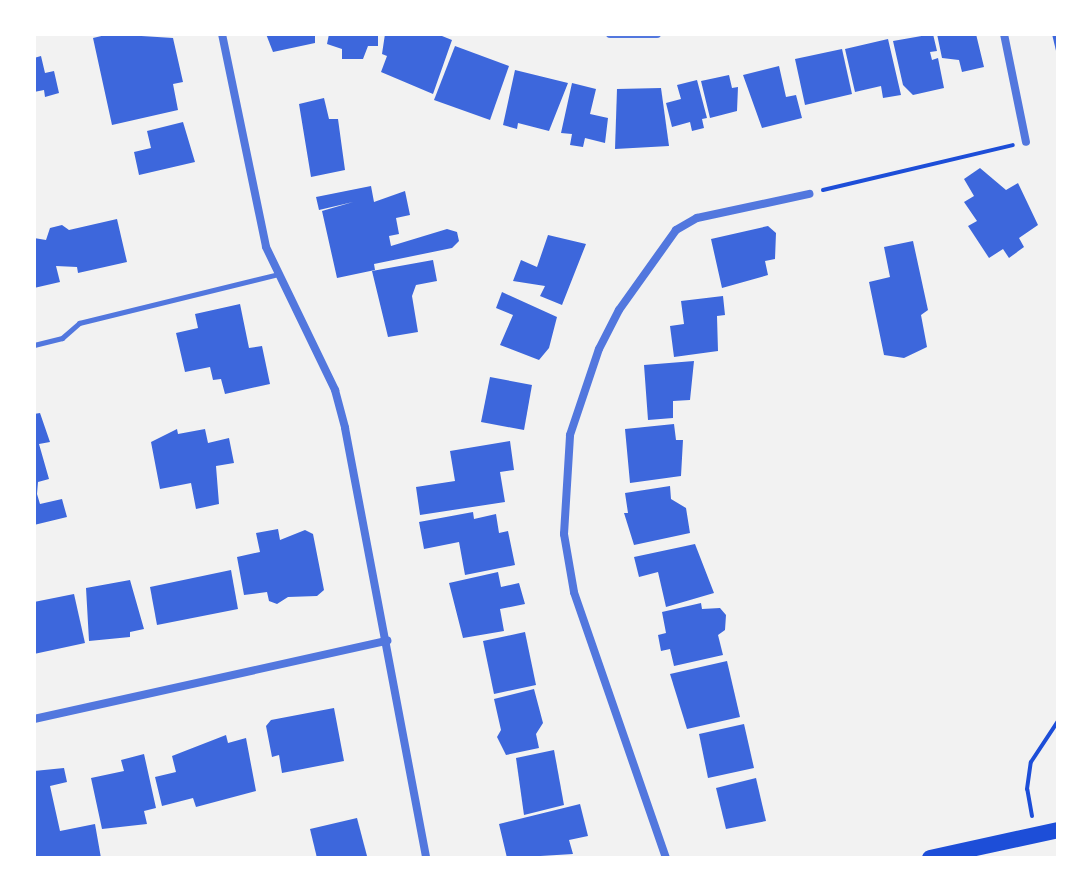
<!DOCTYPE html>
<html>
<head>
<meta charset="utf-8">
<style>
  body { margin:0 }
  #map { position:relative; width:1092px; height:892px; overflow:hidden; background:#f2f2f2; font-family:"Space Grotesk",sans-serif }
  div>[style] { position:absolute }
  .building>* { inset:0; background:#3d67dc }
  .path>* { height:4px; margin:-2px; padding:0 2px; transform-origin:2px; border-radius:2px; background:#1d4ed8 }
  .service>* { height:5px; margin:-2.5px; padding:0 2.5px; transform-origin:2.5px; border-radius:2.5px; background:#5277de }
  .minor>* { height:8px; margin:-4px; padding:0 4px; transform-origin:4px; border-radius:4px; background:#5277de }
  .secondary>* { height:16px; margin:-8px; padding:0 8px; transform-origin:8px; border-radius:8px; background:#1d4ed8 }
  span { translate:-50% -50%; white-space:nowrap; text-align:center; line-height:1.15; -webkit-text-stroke:8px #fff; paint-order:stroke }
  .frame { position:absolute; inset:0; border:36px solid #fff; pointer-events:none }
</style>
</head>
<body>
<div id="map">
  <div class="building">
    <i style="clip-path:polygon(110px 34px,173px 38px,183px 82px,173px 84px,178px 110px,112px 125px,93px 38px)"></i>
    <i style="clip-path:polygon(266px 34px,315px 34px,315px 43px,273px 52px)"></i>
    <i style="clip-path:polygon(378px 34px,378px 46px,368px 46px,363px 59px,342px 59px,342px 49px,327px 44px,329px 34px)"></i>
    <i style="clip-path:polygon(385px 34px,437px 34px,452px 40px,433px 94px,381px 72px,387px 56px,382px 54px)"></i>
    <i style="clip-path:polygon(933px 34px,937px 51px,930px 52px,932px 60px,938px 58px,944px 88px,913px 95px,903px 85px,893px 41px)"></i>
    <i style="clip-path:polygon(937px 34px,976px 34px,984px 67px,962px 72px,959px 60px,942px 58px)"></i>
    <i style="clip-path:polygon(1052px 34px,1058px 34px,1058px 55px,1057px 55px)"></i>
    <i style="clip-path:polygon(888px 39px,901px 95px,883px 98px,881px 86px,855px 92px,845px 49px)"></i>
    <i style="clip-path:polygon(455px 46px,509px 66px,490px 120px,434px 100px)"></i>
    <i style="clip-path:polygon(842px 49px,852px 94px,805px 105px,795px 59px)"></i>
    <i style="clip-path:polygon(41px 56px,45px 73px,54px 71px,59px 93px,45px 97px,44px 90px,34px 92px,34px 58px)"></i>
    <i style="clip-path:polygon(779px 66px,786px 97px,796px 95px,802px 118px,762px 128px,743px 75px)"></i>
    <i style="clip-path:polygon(515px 70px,568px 83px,549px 131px,518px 123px,517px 129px,503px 125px)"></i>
    <i style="clip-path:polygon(729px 75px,732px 88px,738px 87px,737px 111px,710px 118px,701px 81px)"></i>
    <i style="clip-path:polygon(697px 80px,707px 118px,702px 119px,704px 128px,692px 131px,690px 122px,672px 127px,666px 103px,681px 99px,677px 85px)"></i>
    <i style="clip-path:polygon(572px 83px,596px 89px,590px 114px,608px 118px,605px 143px,585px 138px,583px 147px,570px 145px,572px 134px,561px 133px)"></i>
    <i style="clip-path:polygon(661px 88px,669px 146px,615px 149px,617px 89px)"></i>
    <i style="clip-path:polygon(324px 98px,329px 119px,338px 119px,345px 170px,311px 177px,299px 104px)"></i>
    <i style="clip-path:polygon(183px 122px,195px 162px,139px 175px,134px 152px,151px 148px,147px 131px)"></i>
    <i style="clip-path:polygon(980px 168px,1006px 190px,1018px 183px,1038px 225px,1019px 238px,1024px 247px,1009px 258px,1003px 249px,989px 258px,968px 226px,977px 221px,964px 202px,974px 196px,964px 179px)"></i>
    <i style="clip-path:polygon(371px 186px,374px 202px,405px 191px,410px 215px,396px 218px,399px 234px,389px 236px,391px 246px,447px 229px,457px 232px,459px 241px,452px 248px,374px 264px,375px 270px,337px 278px,322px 211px,353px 202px,319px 210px,316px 197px)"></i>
    <i style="clip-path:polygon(117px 219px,127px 262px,78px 273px,77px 267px,56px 266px,60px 282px,34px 288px,34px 238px,46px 240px,50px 228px,62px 225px,69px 230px)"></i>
    <i style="clip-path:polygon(768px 226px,776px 233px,775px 259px,765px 261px,768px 275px,722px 288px,711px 239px)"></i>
    <i style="clip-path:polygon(548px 235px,586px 244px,562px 305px,540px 296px,545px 286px,513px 281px,521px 260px,537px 267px)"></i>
    <i style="clip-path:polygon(913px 241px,928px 310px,921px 315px,927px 347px,904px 358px,884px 355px,869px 282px,890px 277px,884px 247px)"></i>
    <i style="clip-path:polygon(433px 260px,437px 281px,416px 285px,412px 296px,418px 332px,388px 337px,372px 271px)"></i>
    <i style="clip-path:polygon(502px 292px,557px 317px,549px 348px,539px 360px,500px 345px,513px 315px,496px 308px)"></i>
    <i style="clip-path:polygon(723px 296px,725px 315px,717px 316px,718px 351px,674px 357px,670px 326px,684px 324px,681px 301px)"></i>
    <i style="clip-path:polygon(240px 304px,249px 348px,262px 346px,270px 384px,225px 394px,221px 379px,213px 380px,210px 367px,185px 372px,176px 333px,198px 328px,195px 314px)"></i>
    <i style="clip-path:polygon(694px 361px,690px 400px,673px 401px,673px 418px,648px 420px,644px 365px)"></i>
    <i style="clip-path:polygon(490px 377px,532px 385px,524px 430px,481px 422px)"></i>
    <i style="clip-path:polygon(40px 413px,50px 442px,39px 444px,49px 479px,38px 482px,37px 494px,40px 504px,62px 499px,67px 517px,34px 525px,34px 414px)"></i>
    <i style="clip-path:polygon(674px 424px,676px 440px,683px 440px,681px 476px,630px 483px,625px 429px)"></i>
    <i style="clip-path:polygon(177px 429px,178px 434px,205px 429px,208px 443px,229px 438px,234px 463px,216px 466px,219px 504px,196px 509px,191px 483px,160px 489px,151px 442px)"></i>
    <i style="clip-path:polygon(510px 441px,514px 470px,500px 472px,505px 502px,420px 515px,416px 487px,455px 481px,450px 451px)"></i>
    <i style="clip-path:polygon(670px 486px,671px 499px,686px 508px,690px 533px,634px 545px,624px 513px,628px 513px,625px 493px)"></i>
    <i style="clip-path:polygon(473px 512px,474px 519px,496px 514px,499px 533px,508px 531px,515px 565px,465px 575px,459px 542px,424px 549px,419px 522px)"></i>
    <i style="clip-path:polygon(278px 529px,280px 540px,305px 530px,313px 534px,324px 590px,317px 596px,288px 597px,277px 604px,269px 601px,267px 592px,244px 595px,237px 557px,260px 552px,256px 533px)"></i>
    <i style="clip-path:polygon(695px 544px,714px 593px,666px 607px,658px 572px,639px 577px,634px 557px)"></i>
    <i style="clip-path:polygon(231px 570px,238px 609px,157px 625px,150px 587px)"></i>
    <i style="clip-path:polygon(498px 572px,501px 587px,519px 583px,525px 604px,500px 609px,504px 631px,463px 638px,449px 583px)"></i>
    <i style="clip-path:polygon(130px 580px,144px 629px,130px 632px,130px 637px,89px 641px,86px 588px)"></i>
    <i style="clip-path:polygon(74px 594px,85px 643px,34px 654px,34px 602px)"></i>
    <i style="clip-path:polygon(701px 603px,702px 609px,720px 608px,726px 615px,725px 630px,718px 635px,723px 655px,674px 666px,670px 649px,661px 651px,658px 635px,666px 633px,662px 612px)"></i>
    <i style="clip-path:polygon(525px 632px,536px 685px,494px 694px,483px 641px)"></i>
    <i style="clip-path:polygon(727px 661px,740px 717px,687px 729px,670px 674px)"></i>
    <i style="clip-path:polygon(534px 689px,543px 723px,536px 734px,539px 748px,506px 755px,497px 737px,501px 730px,494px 699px)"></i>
    <i style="clip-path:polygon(334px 708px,344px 761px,282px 773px,279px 755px,272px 757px,266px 726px,271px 720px)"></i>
    <i style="clip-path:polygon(744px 724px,754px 768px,708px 778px,699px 734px)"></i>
    <i style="clip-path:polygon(226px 735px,228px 743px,246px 738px,256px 791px,196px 807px,193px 798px,162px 806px,155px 777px,176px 772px,172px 756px)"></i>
    <i style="clip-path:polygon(554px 750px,564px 805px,524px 815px,516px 758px)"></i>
    <i style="clip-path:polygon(144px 754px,156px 808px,144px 811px,147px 824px,102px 829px,91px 778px,124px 771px,121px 760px)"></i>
    <i style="clip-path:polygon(64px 768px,67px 782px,50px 786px,60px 831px,95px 824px,101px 858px,34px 858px,34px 771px)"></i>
    <i style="clip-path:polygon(756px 778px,766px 821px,726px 829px,716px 788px)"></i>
    <i style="clip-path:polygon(580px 804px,588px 836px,569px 840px,573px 854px,507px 858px,499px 824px)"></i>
    <i style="clip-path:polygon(357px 818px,367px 856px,317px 858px,310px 829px)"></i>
  </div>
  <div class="path">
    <i style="left:823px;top:190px;width:195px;rotate:-13.3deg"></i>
    <i style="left:1032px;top:816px;width:27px;rotate:-100deg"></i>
    <i style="left:1027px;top:789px;width:27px;rotate:-82deg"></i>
    <i style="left:1031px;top:762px;width:49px;rotate:-56.6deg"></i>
  </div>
  <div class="service">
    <i style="left:34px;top:345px;width:29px;rotate:-14deg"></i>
    <i style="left:62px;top:338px;width:23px;rotate:-41deg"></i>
    <i style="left:79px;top:323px;width:205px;rotate:-13.8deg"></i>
  </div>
  <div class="minor">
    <i style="left:222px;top:34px;width:217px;rotate:78.3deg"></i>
    <i style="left:266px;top:247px;width:159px;rotate:64.2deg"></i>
    <i style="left:335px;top:390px;width:39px;rotate:75deg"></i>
    <i style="left:345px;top:428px;width:438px;rotate:79.3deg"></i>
    <i style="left:610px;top:34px;width:47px"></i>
    <i style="left:1004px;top:34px;width:110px;rotate:78.5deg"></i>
    <i style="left:34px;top:719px;width:362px;rotate:-12.5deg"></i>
    <i style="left:666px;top:858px;width:281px;rotate:-109.1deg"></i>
    <i style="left:574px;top:592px;width:59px;rotate:-99.8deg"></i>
    <i style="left:564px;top:534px;width:99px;rotate:-86.5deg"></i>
    <i style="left:570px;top:435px;width:91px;rotate:-71.4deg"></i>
    <i style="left:599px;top:349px;width:44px;rotate:-62.9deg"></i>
    <i style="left:619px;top:310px;width:98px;rotate:-54.5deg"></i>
    <i style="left:676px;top:230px;width:24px;rotate:-30deg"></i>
    <i style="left:697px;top:218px;width:115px;rotate:-12.1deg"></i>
  </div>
  <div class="secondary">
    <i style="left:930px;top:858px;width:131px;rotate:-12.3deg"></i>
  </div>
  <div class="frame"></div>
</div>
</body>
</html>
